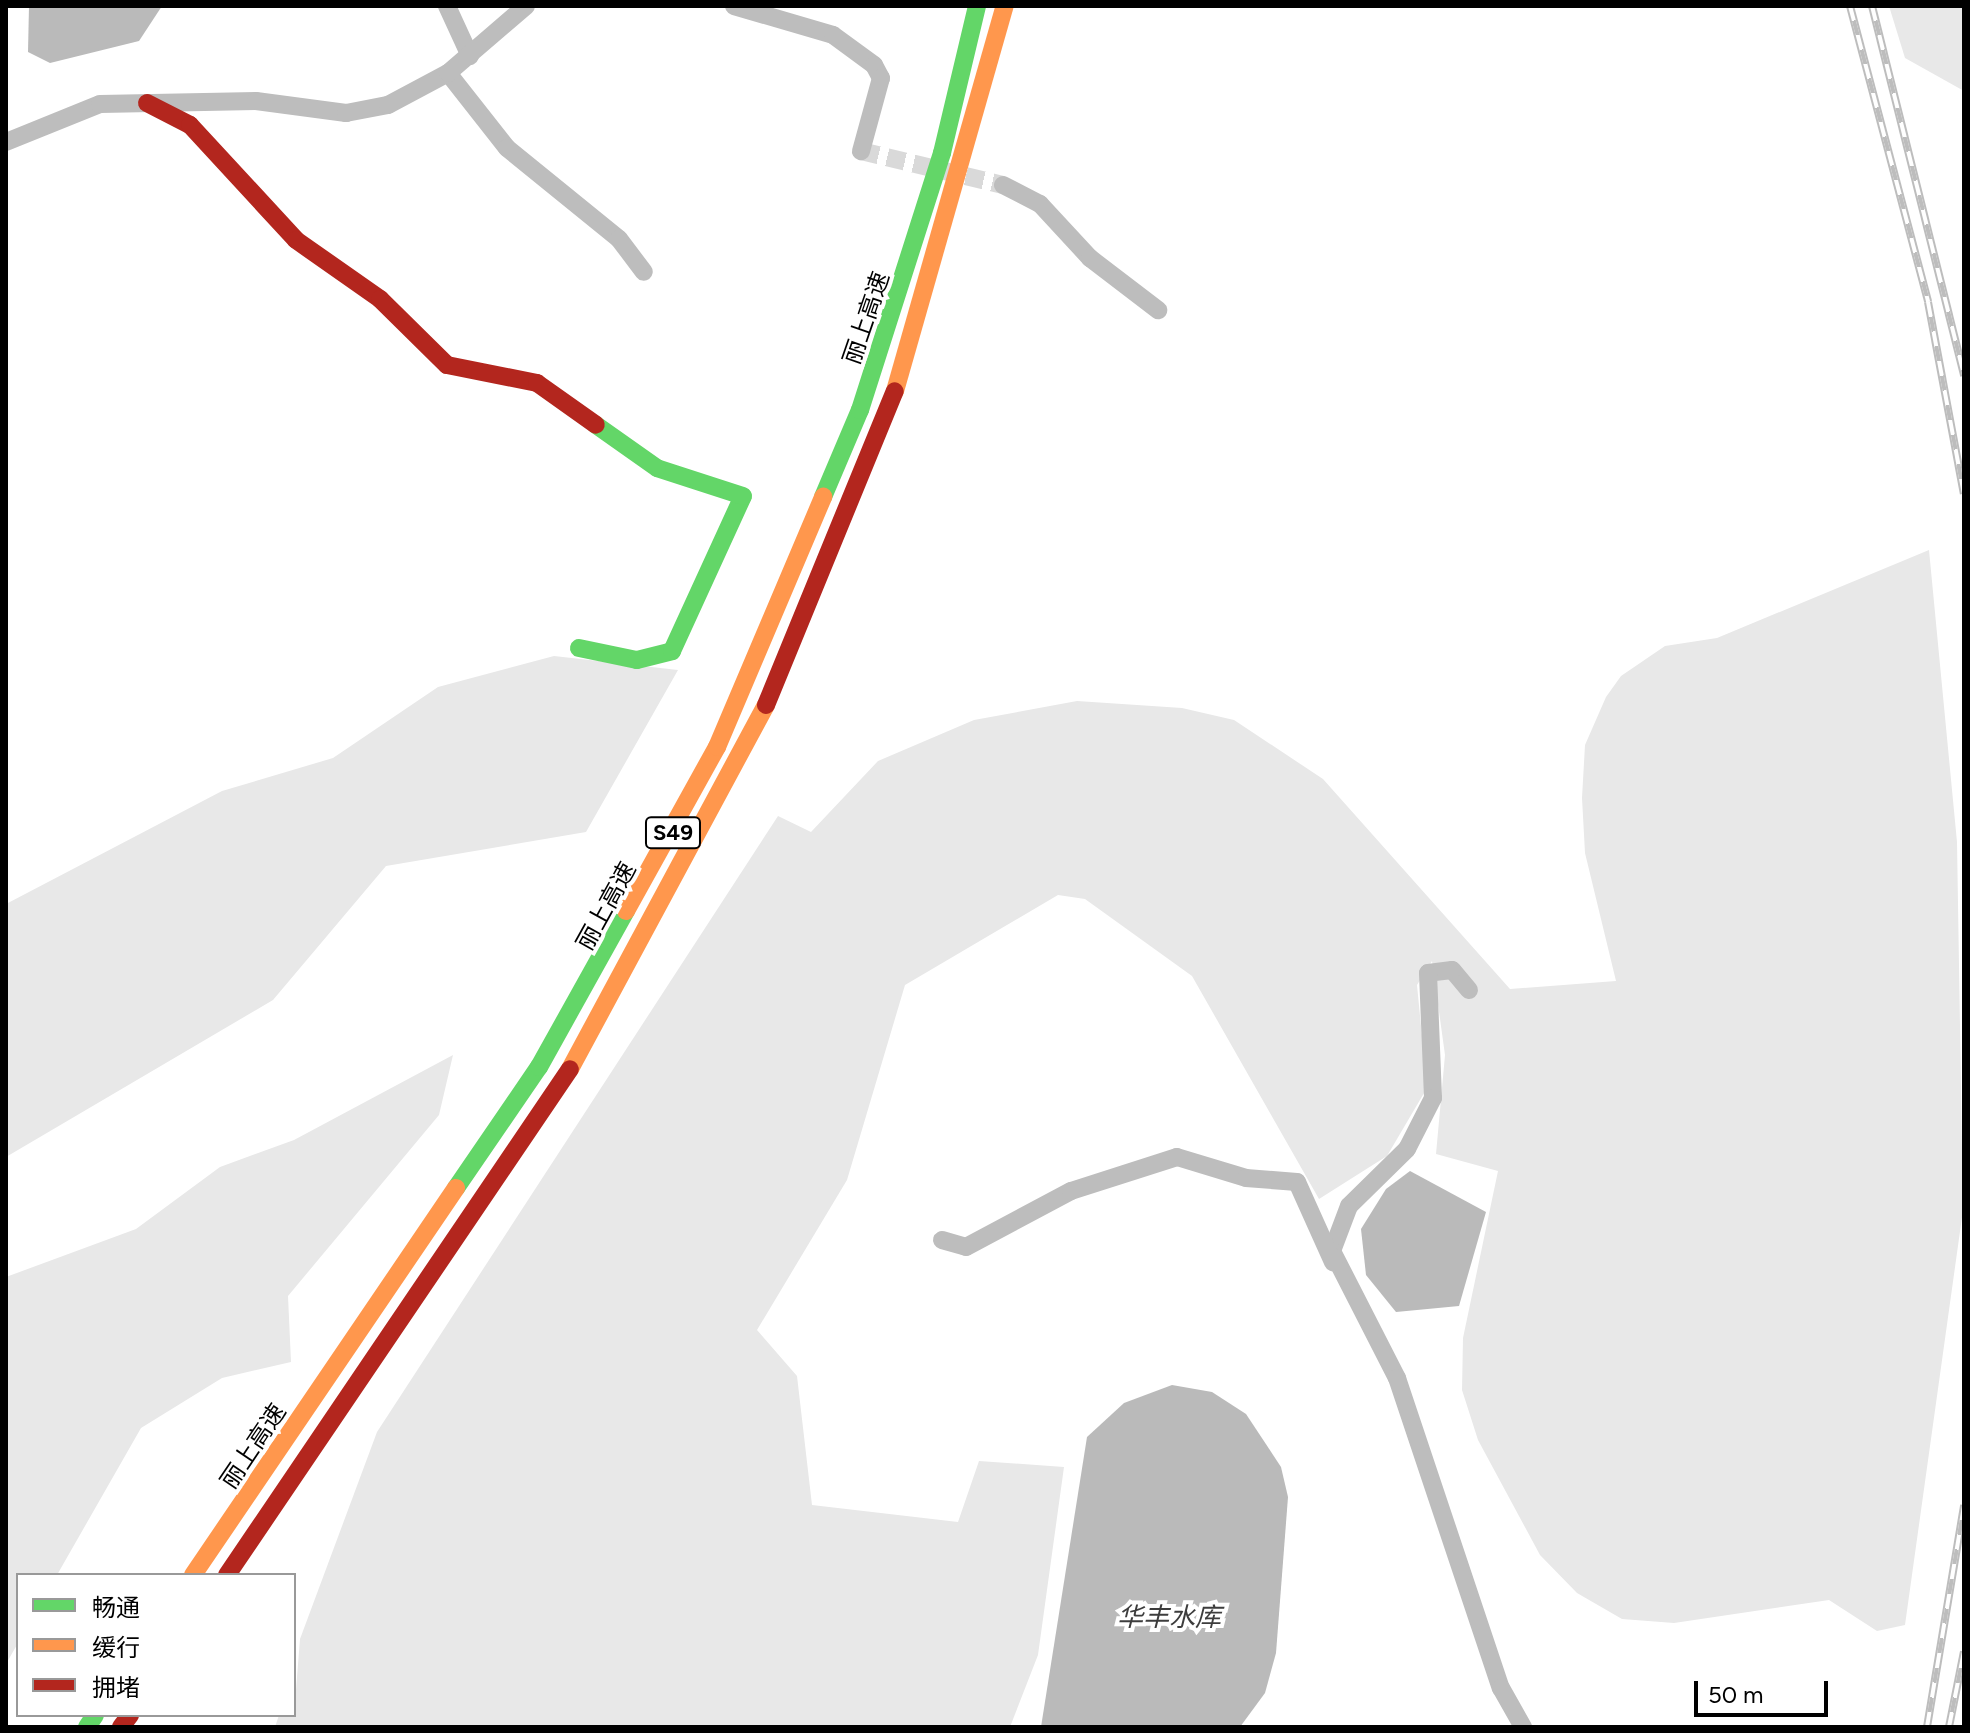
<!DOCTYPE html>
<html>
<head>
<meta charset="utf-8">
<style>
  body { margin:0 }
  #map { position:relative; width:1970px; height:1733px; overflow:hidden; background:#fff; font-family:Figtree,"Noto Sans SC",sans-serif }
  div>[style] { position:absolute }
  .green>* { inset:0; background:#e8e8e8 }
  .water>* { inset:0; background:#bababa }
  .street-tunnel>* { height:18px; margin-top:-9px; transform-origin:0; background:repeating-linear-gradient(90deg,#d9d9d9 0 18px,transparent 0 27px) }
  .street>* { height:18px; margin:-9px; padding:0 9px; transform-origin:9px; border-radius:9px; background:#bdbdbd }
  .fast>* { height:18px; margin:-9px; padding:0 9px; transform-origin:9px; border-radius:9px; background:#63d668 }
  .slow>* { height:18px; margin:-9px; padding:0 9px; transform-origin:9px; border-radius:9px; background:#ff974d }
  .jam>* { height:18px; margin:-9px; padding:0 9px; transform-origin:9px; border-radius:9px; background:#b3261e }
  .rail>* { height:8px; margin-top:-4px; transform-origin:0; background:repeating-linear-gradient(90deg,#fff 0 15px,#bdbdbd 0 30px); box-sizing:border-box; border-block:2px solid #bdbdbd }
  span { translate:-50% -50%; white-space:nowrap; text-align:center; line-height:1.15; -webkit-text-stroke:8px #fff; paint-order:stroke }
  .shield-label span { padding:2px 6px; background:#fff; border:2px solid; border-radius:6px; -webkit-text-stroke-width:0 }
  .shield-label { font-size:22px; color:#000; font-weight:700 }
  .street-label { font-size:24px; color:#000 }
  .water-label { font-size:26px; color:#3d3d3d; font-style:italic }
  .frame { position:absolute; inset:0; border:8px solid #000; pointer-events:none }
  .legend { position:absolute; left:16px; top:1573px; width:280px; height:144px; box-sizing:border-box; background:#fff; border:2px solid #999; margin:0; padding:10px 14px; list-style:none; font-size:24px; color:#000 }
  .legend li { display:flex; align-items:center; gap:16px; height:40px }
  .legend b { width:40px; border:2px solid #999 }
  .scale { position:absolute; left:1694px; top:1681px; width:134px; height:36px; box-sizing:border-box; border:4px solid #000; border-top:0; padding-left:10px; font-size:24px; line-height:28px; white-space:nowrap; color:#000; -webkit-text-stroke:6px #fff; paint-order:stroke }
</style>
</head>
<body>
<div id="map">
  <div class="green">
    <i style="clip-path:polygon(1889px 6px,1964px 6px,1964px 91px,1905px 58px)"></i>
    <i style="clip-path:polygon(1929px 550px,1957px 842px,1963px 1210px,1905px 1625px,1877px 1631px,1829px 1600px,1674px 1623px,1622px 1619px,1577px 1593px,1540px 1555px,1478px 1440px,1462px 1390px,1463px 1338px,1498px 1171px,1436px 1154px,1445px 1055px,1432px 961px,1417px 985px,1427px 1088px,1387px 1156px,1319px 1199px,1192px 976px,1085px 899px,1058px 895px,905px 985px,847px 1180px,757px 1330px,797px 1376px,812px 1505px,958px 1522px,979px 1461px,1064px 1467px,1038px 1655px,1010px 1727px,275px 1727px,279px 1715px,294px 1715px,300px 1639px,377px 1432px,778px 816px,811px 832px,878px 761px,974px 720px,1077px 701px,1182px 708px,1234px 720px,1323px 779px,1510px 989px,1616px 981px,1585px 853px,1582px 798px,1585px 745px,1606px 697px,1621px 676px,1665px 646px,1717px 638px)"></i>
    <i style="clip-path:polygon(554px 656px,678px 670px,586px 832px,386px 866px,273px 1000px,6px 1157px,6px 904px,222px 791px,333px 758px,438px 687px)"></i>
    <i style="clip-path:polygon(453px 1055px,439px 1115px,288px 1296px,291px 1362px,222px 1378px,141px 1428px,57px 1575px,18px 1575px,18px 1643px,6px 1664px,6px 1277px,136px 1229px,220px 1167px,294px 1140px)"></i>
  </div>
  <div class="water">
    <i style="clip-path:polygon(29px 6px,162px 6px,139px 41px,50px 63px,28px 52px)"></i>
    <i style="clip-path:polygon(1410px 1171px,1486px 1212px,1459px 1306px,1396px 1312px,1366px 1275px,1361px 1229px,1386px 1189px)"></i>
    <i style="clip-path:polygon(1172px 1385px,1212px 1392px,1246px 1414px,1281px 1467px,1288px 1497px,1276px 1653px,1265px 1693px,1240px 1727px,1041px 1727px,1087px 1437px,1124px 1403px)"></i>
  </div>
  <div class="street-tunnel">
    <i style="left:861px;top:151px;width:146px;rotate:13.5deg"></i>
  </div>
  <div class="street">
    <i style="left:447px;top:6px;width:55px;rotate:65.3deg"></i>
    <i style="left:734px;top:6px;width:103px;rotate:16.3deg"></i>
    <i style="left:833px;top:35px;width:51px;rotate:36.2deg"></i>
    <i style="left:874px;top:65px;width:15px;rotate:62deg"></i>
    <i style="left:881px;top:78px;width:76px;rotate:105.3deg"></i>
    <i style="left:448px;top:73px;width:95px;rotate:51.8deg"></i>
    <i style="left:507px;top:148px;width:144px;rotate:39.1deg"></i>
    <i style="left:619px;top:239px;width:41px;rotate:52.9deg"></i>
    <i style="left:6px;top:142px;width:101px;rotate:-22deg"></i>
    <i style="left:100px;top:104px;width:156px;rotate:-1.1deg"></i>
    <i style="left:256px;top:101px;width:91px;rotate:7.6deg"></i>
    <i style="left:346px;top:113px;width:43px;rotate:-10.8deg"></i>
    <i style="left:388px;top:105px;width:68px;rotate:-28.1deg"></i>
    <i style="left:448px;top:73px;width:103px;rotate:-40.7deg"></i>
    <i style="left:1003px;top:185px;width:42px;rotate:27.2deg"></i>
    <i style="left:1040px;top:204px;width:74px;rotate:47.2deg"></i>
    <i style="left:1090px;top:258px;width:86px;rotate:37.4deg"></i>
    <i style="left:1469px;top:990px;width:26px;rotate:-130deg"></i>
    <i style="left:1452px;top:970px;width:24px;rotate:173deg"></i>
    <i style="left:1428px;top:973px;width:125px;rotate:87.7deg"></i>
    <i style="left:1433px;top:1098px;width:57px;rotate:117deg"></i>
    <i style="left:1407px;top:1149px;width:81px;rotate:135.5deg"></i>
    <i style="left:1349px;top:1206px;width:48px;rotate:110.7deg"></i>
    <i style="left:1332px;top:1251px;width:143px;rotate:62.9deg"></i>
    <i style="left:1397px;top:1378px;width:327px;rotate:71.5deg"></i>
    <i style="left:1501px;top:1688px;width:45px;rotate:60.6deg"></i>
    <i style="left:942px;top:1240px;width:25px;rotate:16deg"></i>
    <i style="left:966px;top:1247px;width:119px;rotate:-28.1deg"></i>
    <i style="left:1071px;top:1191px;width:111px;rotate:-17.8deg"></i>
    <i style="left:1177px;top:1157px;width:72px;rotate:16.9deg"></i>
    <i style="left:1246px;top:1178px;width:51px;rotate:4.5deg"></i>
    <i style="left:1297px;top:1182px;width:88px;rotate:65.8deg"></i>
  </div>
  <div class="fast">
    <i style="left:823px;top:497px;width:95px;rotate:-67deg"></i>
    <i style="left:860px;top:410px;width:270px;rotate:-72.3deg"></i>
    <i style="left:942px;top:153px;width:151px;rotate:-76.6deg"></i>
    <i style="left:579px;top:648px;width:59px;rotate:11.7deg"></i>
    <i style="left:637px;top:660px;width:36px;rotate:-14deg"></i>
    <i style="left:672px;top:651px;width:170px;rotate:-65.4deg"></i>
    <i style="left:743px;top:496px;width:90px;rotate:-162deg"></i>
    <i style="left:657px;top:468px;width:75px;rotate:-144.8deg"></i>
    <i style="left:456px;top:1188px;width:147px;rotate:-55.6deg"></i>
    <i style="left:539px;top:1067px;width:179px;rotate:-60.9deg"></i>
    <i style="left:87px;top:1727px;width:14px;rotate:-56deg"></i>
  </div>
  <div class="slow">
    <i style="left:895px;top:391px;width:400px;rotate:-74.1deg"></i>
    <i style="left:626px;top:911px;width:188px;rotate:-61deg"></i>
    <i style="left:717px;top:747px;width:272px;rotate:-67deg"></i>
    <i style="left:570px;top:1069px;width:413px;rotate:-61.7deg"></i>
    <i style="left:193px;top:1575px;width:468px;rotate:-55.8deg"></i>
  </div>
  <div class="jam">
    <i style="left:147px;top:103px;width:48px;rotate:27.1deg"></i>
    <i style="left:190px;top:125px;width:156px;rotate:47.3deg"></i>
    <i style="left:296px;top:240px;width:103px;rotate:35.1deg"></i>
    <i style="left:380px;top:299px;width:94px;rotate:44.6deg"></i>
    <i style="left:447px;top:365px;width:92px;rotate:11.3deg"></i>
    <i style="left:537px;top:383px;width:72px;rotate:35.4deg"></i>
    <i style="left:766px;top:705px;width:339px;rotate:-67.7deg"></i>
    <i style="left:227px;top:1575px;width:611px;rotate:-55.87deg"></i>
    <i style="left:121px;top:1727px;width:15px;rotate:-53deg"></i>
  </div>
  <div class="rail">
    <i style="left:1850px;top:6px;width:306px;rotate:75.2deg"></i>
    <i style="left:1928px;top:302px;width:195px;rotate:79.4deg"></i>
    <i style="left:1872px;top:6px;width:381px;rotate:76deg"></i>
    <i style="left:1927px;top:1727px;width:225px;rotate:-80.5deg"></i>
    <i style="left:1949px;top:1727px;width:77px;rotate:-78.8deg"></i>
  </div>
  <div class="shield-label">
    <span style="left:673px;top:833px">S49</span>
  </div>
  <div class="street-label">
    <span style="left:866px;top:318px;rotate:-71deg">丽上高速</span>
    <span style="left:606px;top:906px;rotate:-61deg">丽上高速</span>
    <span style="left:253px;top:1446px;rotate:-56deg">丽上高速</span>
  </div>
  <div class="water-label">
    <span style="left:1169px;top:1618px">华丰水库</span>
  </div>
  <div class="frame"></div>
  <ul class="legend">
  <li><b style="height:10px;background:#63d668"></b>畅通</li>
  <li><b style="height:10px;background:#ff974d"></b>缓行</li>
  <li><b style="height:10px;background:#b3261e"></b>拥堵</li>
  </ul>
  <div class="scale">50 m</div>
</div>
</body>
</html>
